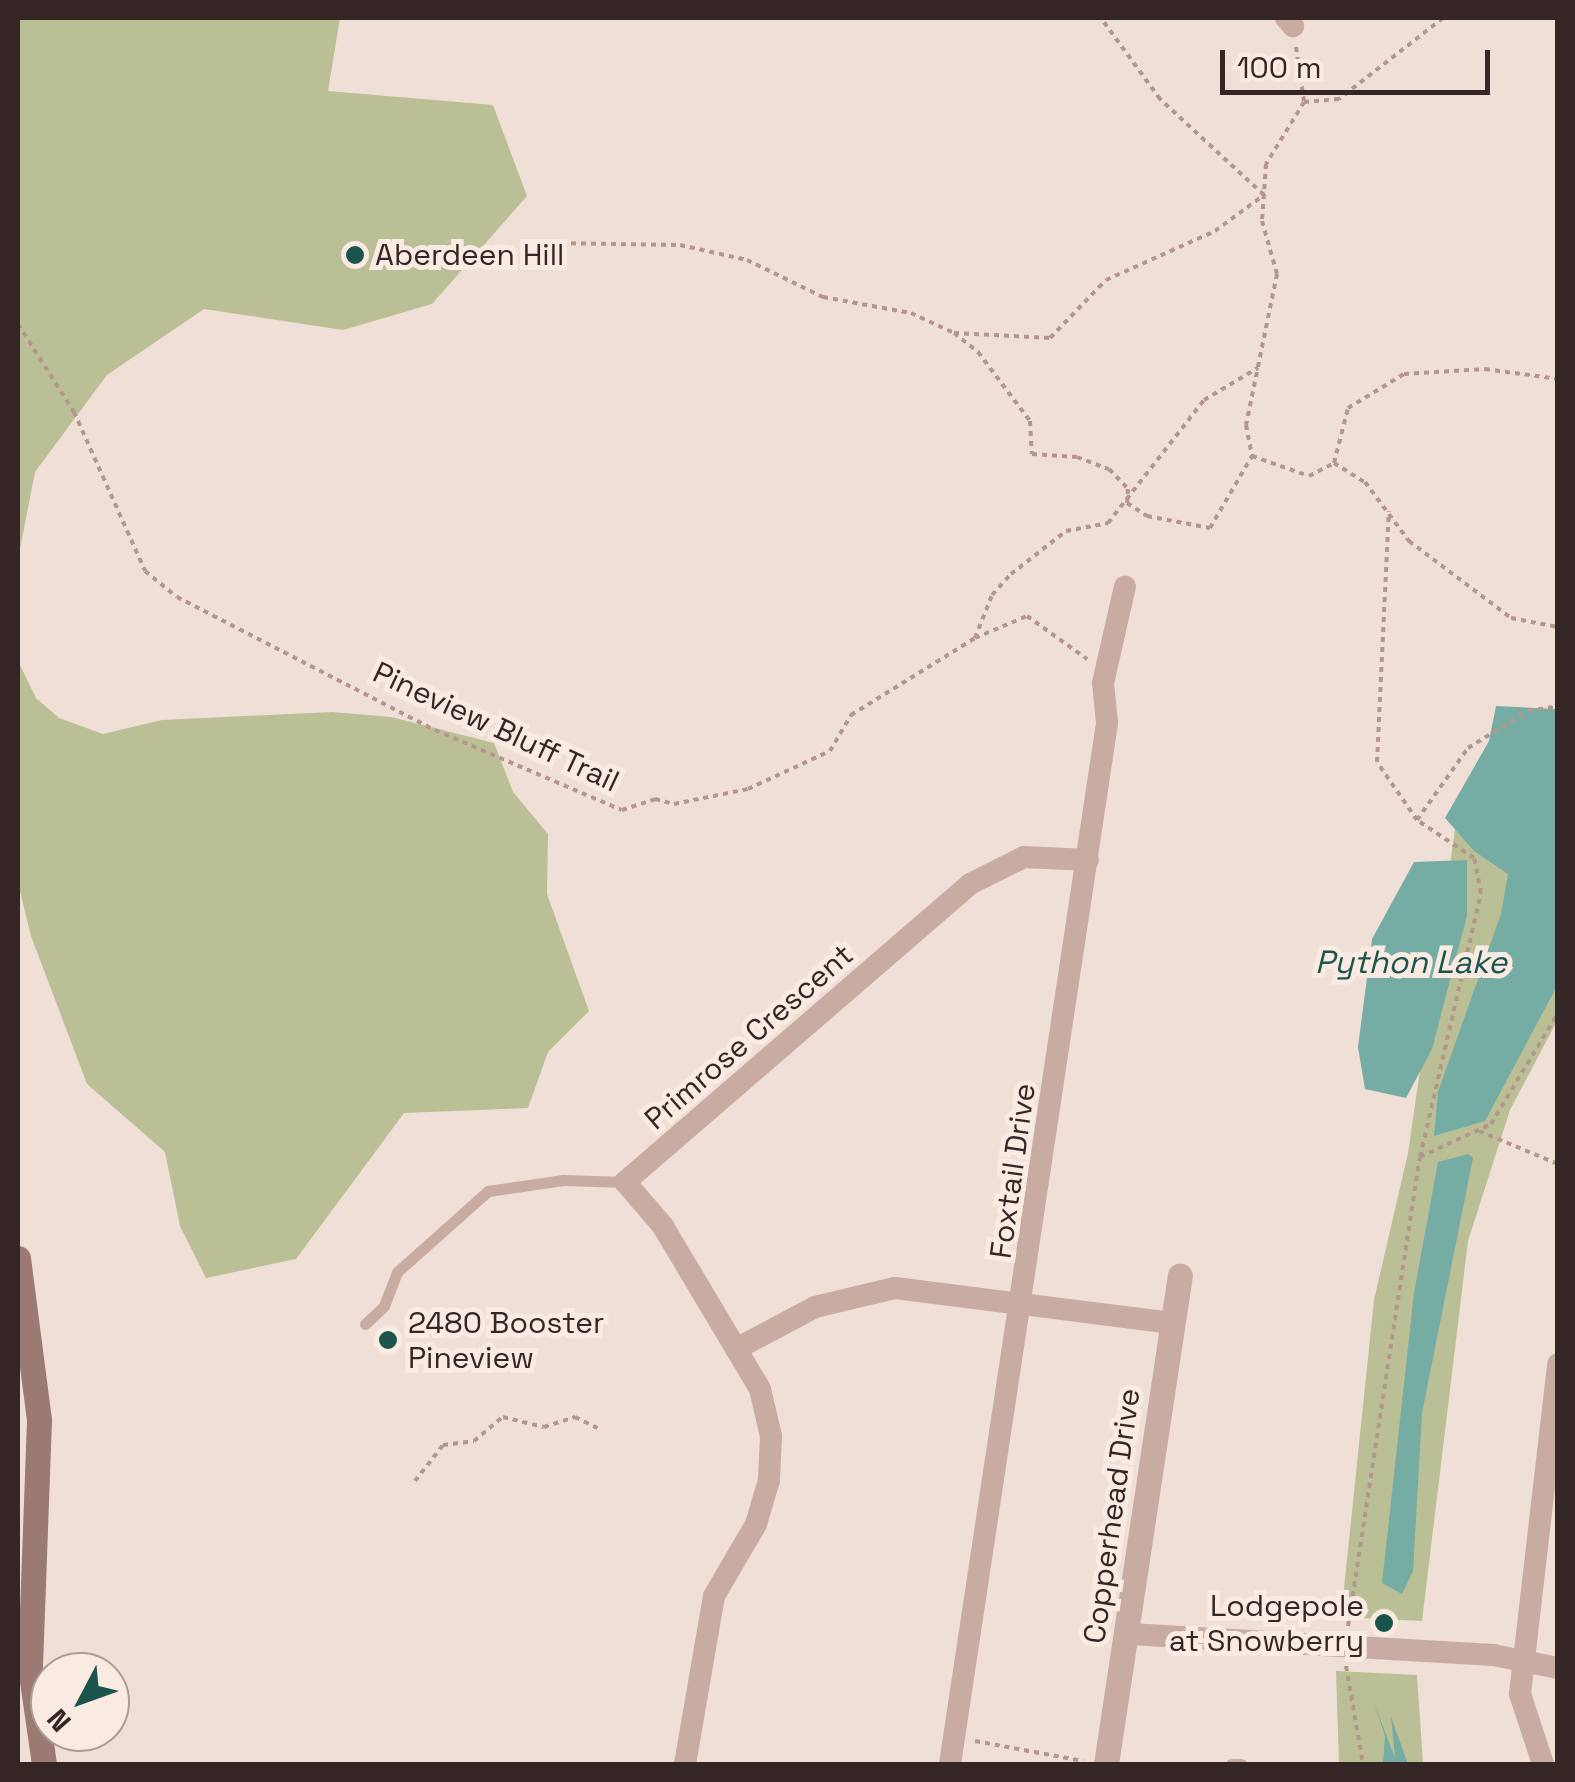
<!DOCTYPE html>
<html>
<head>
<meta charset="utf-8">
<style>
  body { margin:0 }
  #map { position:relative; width:1575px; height:1782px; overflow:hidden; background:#f0dfd6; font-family:"Space Grotesk",sans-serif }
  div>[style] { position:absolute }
  .green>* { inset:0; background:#babf96 }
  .water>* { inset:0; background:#75ada4 }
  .path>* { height:4px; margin-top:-2px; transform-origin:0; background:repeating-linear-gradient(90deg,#b4968d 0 5px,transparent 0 10px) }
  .service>* { height:11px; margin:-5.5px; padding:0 5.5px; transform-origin:5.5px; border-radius:5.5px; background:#c8aca2 }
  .minor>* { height:22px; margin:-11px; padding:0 11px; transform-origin:11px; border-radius:11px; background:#c8aca2 }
  .tertiary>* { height:25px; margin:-12.5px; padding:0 12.5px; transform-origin:12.5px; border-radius:12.5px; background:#c8aca2 }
  .secondary>* { height:25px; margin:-12.5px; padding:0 12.5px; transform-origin:12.5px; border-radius:12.5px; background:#9b7a74 }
  .dots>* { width:28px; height:28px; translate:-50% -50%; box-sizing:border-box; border:5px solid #f9eae2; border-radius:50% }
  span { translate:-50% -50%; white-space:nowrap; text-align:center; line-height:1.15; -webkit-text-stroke:10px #f9eae2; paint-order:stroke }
  .poi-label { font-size:30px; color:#332625 }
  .left { translate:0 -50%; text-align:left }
  .right { translate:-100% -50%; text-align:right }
  .street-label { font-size:30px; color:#332625 }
  .water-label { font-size:32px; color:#1b544c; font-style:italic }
  .frame { position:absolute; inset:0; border:20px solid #332625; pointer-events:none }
  .north { position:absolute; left:30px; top:1652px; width:100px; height:100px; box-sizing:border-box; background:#f9eae2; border:2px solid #aa9c96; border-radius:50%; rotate:229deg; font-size:28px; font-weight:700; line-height:40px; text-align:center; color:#332625 }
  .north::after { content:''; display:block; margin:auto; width:35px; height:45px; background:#1b544c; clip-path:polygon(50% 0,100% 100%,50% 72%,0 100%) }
  .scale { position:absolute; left:1220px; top:50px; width:270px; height:45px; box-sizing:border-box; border:5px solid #332625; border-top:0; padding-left:12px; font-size:30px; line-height:35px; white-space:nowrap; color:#332625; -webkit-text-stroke:8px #f9eae2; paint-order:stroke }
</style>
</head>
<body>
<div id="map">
  <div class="green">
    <i style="clip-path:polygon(18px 18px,340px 18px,328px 91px,493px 105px,527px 196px,432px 304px,343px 330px,204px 309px,107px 375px,35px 472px,18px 559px)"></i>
    <i style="clip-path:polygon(18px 640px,18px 661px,36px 698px,59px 718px,103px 734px,162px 720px,332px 712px,391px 717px,494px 743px,513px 792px,548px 834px,547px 894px,589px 1011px,548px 1052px,528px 1108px,404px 1113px,296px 1259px,206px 1278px,180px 1226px,165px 1152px,87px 1084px,31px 936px,18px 883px)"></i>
    <i style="clip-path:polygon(1557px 787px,1557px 1021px,1510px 1110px,1468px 1241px,1422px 1621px,1341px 1617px,1374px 1300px,1408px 1153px,1458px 809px)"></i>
    <i style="clip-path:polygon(1336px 1671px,1417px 1675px,1423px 1764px,1339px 1764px)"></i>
  </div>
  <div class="water">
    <i style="clip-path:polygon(1496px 706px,1557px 709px,1557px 986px,1485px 1121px,1434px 1136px,1438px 1092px,1501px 914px,1508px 874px,1474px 851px,1445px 818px,1489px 741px)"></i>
    <i style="clip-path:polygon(1467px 860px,1467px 916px,1432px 1049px,1406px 1098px,1365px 1089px,1358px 1047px,1372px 939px,1414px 862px)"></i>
    <i style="clip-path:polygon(1468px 1154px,1473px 1158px,1422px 1413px,1413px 1571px,1402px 1594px,1382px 1583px,1414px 1293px,1438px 1162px)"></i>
    <i style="clip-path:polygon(1374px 1703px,1395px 1758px,1391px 1717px,1408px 1764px,1383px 1764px,1385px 1736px)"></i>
  </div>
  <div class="path">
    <i style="left:1443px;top:18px;width:132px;rotate:142.1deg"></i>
    <i style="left:1339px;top:99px;width:35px;rotate:175deg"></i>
    <i style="left:1304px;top:102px;width:73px;rotate:121.5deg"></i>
    <i style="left:1266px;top:164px;width:57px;rotate:94deg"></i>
    <i style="left:1262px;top:221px;width:55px;rotate:74.2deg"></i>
    <i style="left:1277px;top:274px;width:154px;rotate:101.6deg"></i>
    <i style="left:1246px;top:425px;width:32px;rotate:79deg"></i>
    <i style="left:1252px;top:456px;width:60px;rotate:19.3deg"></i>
    <i style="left:1309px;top:476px;width:28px;rotate:-27deg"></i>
    <i style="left:1334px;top:463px;width:36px;rotate:32deg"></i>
    <i style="left:1365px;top:482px;width:74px;rotate:53.3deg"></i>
    <i style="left:1409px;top:541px;width:128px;rotate:37deg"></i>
    <i style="left:1511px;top:618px;width:48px;rotate:10.8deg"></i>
    <i style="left:1296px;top:47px;width:56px;rotate:81.7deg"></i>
    <i style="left:551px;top:243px;width:129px;rotate:0.9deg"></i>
    <i style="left:680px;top:245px;width:69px;rotate:12.6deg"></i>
    <i style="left:747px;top:260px;width:85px;rotate:26deg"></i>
    <i style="left:823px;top:297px;width:89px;rotate:10.3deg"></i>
    <i style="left:911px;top:313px;width:47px;rotate:24.9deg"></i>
    <i style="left:954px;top:333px;width:31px;rotate:38deg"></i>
    <i style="left:978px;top:352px;width:86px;rotate:53deg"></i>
    <i style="left:1030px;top:421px;width:33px;rotate:87deg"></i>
    <i style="left:1032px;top:454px;width:45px;rotate:3.8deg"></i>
    <i style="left:1077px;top:457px;width:34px;rotate:21deg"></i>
    <i style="left:1109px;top:469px;width:28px;rotate:46deg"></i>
    <i style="left:1128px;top:489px;width:14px;rotate:94deg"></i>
    <i style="left:1127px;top:503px;width:24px;rotate:33deg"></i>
    <i style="left:1147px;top:516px;width:64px;rotate:10.8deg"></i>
    <i style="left:1210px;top:528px;width:83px;rotate:-59.7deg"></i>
    <i style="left:18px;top:324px;width:104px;rotate:57.5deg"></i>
    <i style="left:74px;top:412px;width:174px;rotate:65.9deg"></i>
    <i style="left:145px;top:571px;width:41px;rotate:39.1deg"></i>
    <i style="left:177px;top:597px;width:290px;rotate:27.3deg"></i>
    <i style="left:435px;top:730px;width:203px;rotate:23.2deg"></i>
    <i style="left:622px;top:810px;width:35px;rotate:-18deg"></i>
    <i style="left:655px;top:799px;width:20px;rotate:15deg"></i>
    <i style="left:674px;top:804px;width:76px;rotate:-11.5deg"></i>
    <i style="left:748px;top:789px;width:90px;rotate:-24.9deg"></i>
    <i style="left:830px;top:751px;width:42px;rotate:-59.7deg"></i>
    <i style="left:851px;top:715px;width:146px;rotate:-31.8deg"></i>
    <i style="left:975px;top:638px;width:46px;rotate:-68.4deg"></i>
    <i style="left:992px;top:595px;width:28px;rotate:-48deg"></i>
    <i style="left:1011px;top:574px;width:70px;rotate:-38deg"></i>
    <i style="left:1066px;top:531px;width:43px;rotate:-10.8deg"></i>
    <i style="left:1108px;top:523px;width:156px;rotate:-52deg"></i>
    <i style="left:1204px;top:400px;width:63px;rotate:-30.7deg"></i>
    <i style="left:954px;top:333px;width:96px;rotate:3deg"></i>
    <i style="left:1050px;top:338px;width:81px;rotate:-46deg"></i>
    <i style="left:1106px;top:280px;width:120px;rotate:-24.2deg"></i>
    <i style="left:1215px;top:231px;width:61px;rotate:-36.3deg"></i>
    <i style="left:1264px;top:195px;width:142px;rotate:-137.3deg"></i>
    <i style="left:1160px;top:99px;width:100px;rotate:-126.1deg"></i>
    <i style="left:1334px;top:463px;width:57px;rotate:-75.7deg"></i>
    <i style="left:1348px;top:408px;width:66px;rotate:-31.3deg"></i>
    <i style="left:1404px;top:374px;width:81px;rotate:-3.5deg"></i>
    <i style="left:1485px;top:369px;width:74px;rotate:7.8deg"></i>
    <i style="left:975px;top:638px;width:56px;rotate:-22.9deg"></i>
    <i style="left:1027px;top:616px;width:74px;rotate:35.6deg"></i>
    <i style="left:1417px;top:820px;width:88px;rotate:-54.7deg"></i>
    <i style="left:1468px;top:748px;width:70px;rotate:-31.7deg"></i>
    <i style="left:1528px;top:711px;width:30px;rotate:-9deg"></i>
    <i style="left:1479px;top:1131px;width:86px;rotate:22.7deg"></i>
    <i style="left:1420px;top:1157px;width:78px;rotate:-24.9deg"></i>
    <i style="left:1491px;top:1124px;width:130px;rotate:-58.9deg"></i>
    <i style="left:415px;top:1481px;width:46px;rotate:-52.1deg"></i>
    <i style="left:443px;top:1445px;width:31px;rotate:-7deg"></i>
    <i style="left:474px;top:1441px;width:38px;rotate:-40deg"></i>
    <i style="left:503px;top:1417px;width:42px;rotate:13.7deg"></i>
    <i style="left:544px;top:1427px;width:33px;rotate:-18deg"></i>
    <i style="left:575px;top:1417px;width:28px;rotate:26deg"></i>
    <i style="left:1348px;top:1626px;width:474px;rotate:-81.3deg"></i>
    <i style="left:1420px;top:1157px;width:271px;rotate:-77deg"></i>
    <i style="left:1481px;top:893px;width:36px;rotate:-101deg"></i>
    <i style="left:1474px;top:858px;width:69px;rotate:-146.3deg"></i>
    <i style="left:1417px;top:820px;width:70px;rotate:-124.6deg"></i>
    <i style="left:1377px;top:762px;width:251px;rotate:-87.3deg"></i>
    <i style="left:1346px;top:1666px;width:99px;rotate:80.2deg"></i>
    <i style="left:975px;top:1741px;width:110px;rotate:10.5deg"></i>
  </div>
  <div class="service">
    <i style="left:365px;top:1324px;width:26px;rotate:-43deg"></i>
    <i style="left:384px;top:1306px;width:36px;rotate:-69deg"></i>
    <i style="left:397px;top:1272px;width:122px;rotate:-41.7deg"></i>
    <i style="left:488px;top:1191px;width:76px;rotate:-8.3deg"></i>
    <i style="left:563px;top:1180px;width:62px;rotate:1.8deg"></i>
    <i style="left:1231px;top:1764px;width:10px"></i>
  </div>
  <div class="minor">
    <i style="left:1286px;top:18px;width:11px;rotate:49deg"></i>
    <i style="left:736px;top:1349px;width:89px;rotate:-28deg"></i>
    <i style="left:815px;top:1307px;width:82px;rotate:-13.4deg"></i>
    <i style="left:895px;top:1288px;width:279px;rotate:7.2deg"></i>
    <i style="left:1130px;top:1634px;width:364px;rotate:3.3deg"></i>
    <i style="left:1493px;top:1655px;width:66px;rotate:11.3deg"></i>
    <i style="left:685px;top:1764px;width:170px;rotate:-80.2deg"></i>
    <i style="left:714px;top:1596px;width:83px;rotate:-59.7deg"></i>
    <i style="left:756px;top:1524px;width:46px;rotate:-73.5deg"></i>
    <i style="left:769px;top:1480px;width:44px;rotate:-87.4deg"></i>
    <i style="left:771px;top:1436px;width:48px;rotate:-103.2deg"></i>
    <i style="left:760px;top:1389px;width:190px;rotate:-120.8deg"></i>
    <i style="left:663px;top:1226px;width:58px;rotate:-130.8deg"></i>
    <i style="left:625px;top:1182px;width:456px;rotate:-40.8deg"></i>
    <i style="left:970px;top:884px;width:60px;rotate:-26.6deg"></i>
    <i style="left:1024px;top:857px;width:64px;rotate:2.7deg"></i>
    <i style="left:950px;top:1764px;width:1053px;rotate:-81.42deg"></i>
    <i style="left:1107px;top:723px;width:40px;rotate:-95.7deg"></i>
    <i style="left:1103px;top:683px;width:99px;rotate:-77.2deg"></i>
    <i style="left:1543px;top:1764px;width:74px;rotate:-108.2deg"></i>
    <i style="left:1520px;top:1694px;width:332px;rotate:-83.4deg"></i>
  </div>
  <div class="tertiary">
    <i style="left:1106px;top:1764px;width:494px;rotate:-81.4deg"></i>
  </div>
  <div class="secondary">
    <i style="left:18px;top:1258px;width:163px;rotate:82.6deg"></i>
    <i style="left:39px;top:1420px;width:247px;rotate:92.1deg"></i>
    <i style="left:30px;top:1667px;width:98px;rotate:81.8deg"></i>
  </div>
  <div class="dots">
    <i style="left:355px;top:255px;background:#1b544c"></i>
    <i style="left:388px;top:1340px;background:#1b544c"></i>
    <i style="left:1384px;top:1623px;background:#1b544c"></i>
  </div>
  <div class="poi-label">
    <span class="left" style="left:375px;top:255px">Aberdeen Hill</span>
    <span class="left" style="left:408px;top:1340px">2480 Booster<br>Pineview</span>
    <span class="right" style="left:1364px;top:1623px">Lodgepole<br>at Snowberry</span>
  </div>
  <div class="street-label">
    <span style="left:496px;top:727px;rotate:25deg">Pineview Bluff Trail</span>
    <span style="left:749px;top:1037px;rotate:-41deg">Primrose Crescent</span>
    <span style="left:1013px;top:1171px;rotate:-82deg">Foxtail Drive</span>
    <span style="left:1112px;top:1516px;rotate:-82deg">Copperhead Drive</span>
  </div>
  <div class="water-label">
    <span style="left:1411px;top:962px">Python Lake</span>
  </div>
  <div class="frame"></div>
  <div class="north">N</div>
  <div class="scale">100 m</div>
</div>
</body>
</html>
